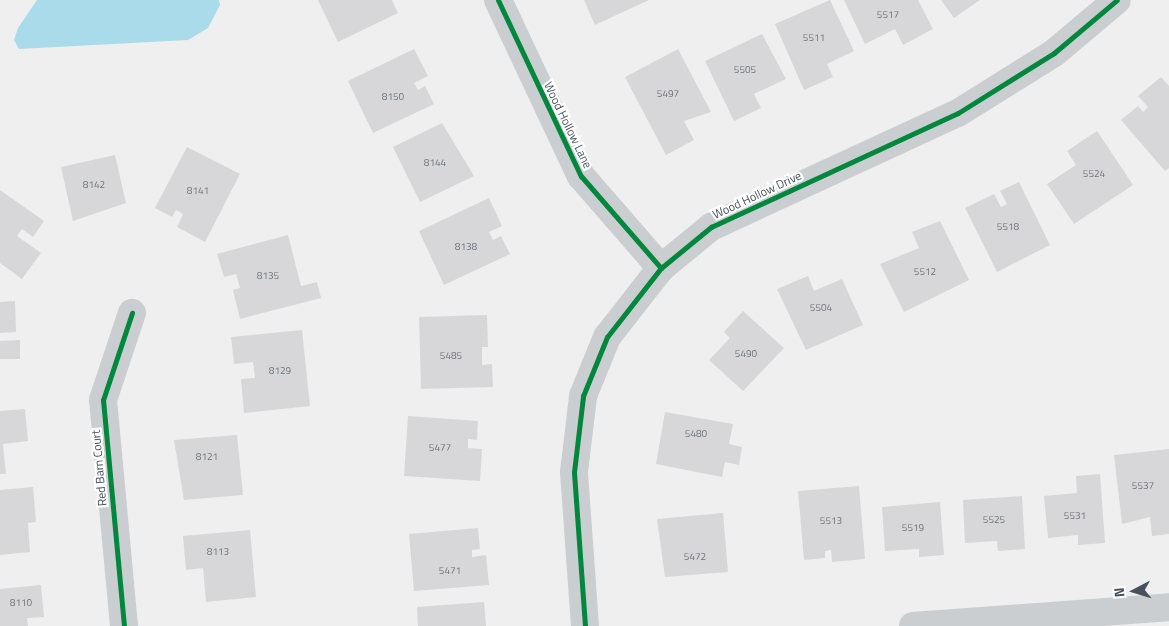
<!DOCTYPE html>
<html>
<head>
<meta charset="utf-8">
<style>
  body { margin:0 }
  #map { position:relative; width:1169px; height:626px; overflow:hidden; background:#f0efef; font-family:"Titillium Web",sans-serif }
  div>[style] { position:absolute }
  .water>* { inset:0; background:#a9dbeb }
  .building>* { inset:0; background:#d7d7d9 }
  .minor>* { height:28px; margin:-14px; padding:0 14px; transform-origin:14px; border-radius:14px; background:#cbced0 }
  .cycleway>* { height:5px; margin:-2.5px; padding:0 2.5px; transform-origin:2.5px; border-radius:2.5px; background:#00873e }
  span { translate:-50% -50%; white-space:nowrap; text-align:center; line-height:1.15; -webkit-text-stroke:4.5px #fff; paint-order:stroke }
  .number-label { font-size:10px; color:#6c747c }
  .number-label span { -webkit-text-stroke-width:0 }
  .street-label { font-size:12px; color:#47515b }
  .north { position:absolute; left:1109px; top:566px; width:50px; height:50px; -webkit-text-stroke:4px #fff; paint-order:stroke; rotate:265deg; font-size:14px; font-weight:700; line-height:20px; text-align:center; color:#47515b }
  .north::after { content:''; display:block; margin:auto; width:18px; height:22px; background:#47515b; clip-path:polygon(50% 0,100% 100%,50% 72%,0 100%) }
</style>
</head>
<body>
<div id="map">
  <div class="water">
    <i style="clip-path:polygon(37px 0,219px 0,220px 5px,208px 28px,188px 40px,19px 49px,14px 40px,18px 28px)"></i>
  </div>
  <div class="building">
    <i style="clip-path:polygon(318px 0,392px 0,398px 13px,338px 42px)"></i>
    <i style="clip-path:polygon(584px 0,649px 0,595px 25px)"></i>
    <i style="clip-path:polygon(830px 0,854px 51px,827px 64px,833px 77px,804px 90px,775px 24px)"></i>
    <i style="clip-path:polygon(844px 0,918px 0,933px 29px,903px 45px,895px 29px,865px 44px)"></i>
    <i style="clip-path:polygon(941px 0,980px 0,954px 18px)"></i>
    <i style="clip-path:polygon(762px 34px,786px 79px,754px 94px,761px 108px,734px 121px,705px 61px)"></i>
    <i style="clip-path:polygon(414px 49px,428px 76px,414px 83px,418px 90px,425px 86px,434px 104px,373px 133px,348px 81px)"></i>
    <i style="clip-path:polygon(678px 49px,711px 112px,684px 121px,694px 140px,666px 155px,625px 77px)"></i>
    <i style="clip-path:polygon(1161px 77px,1169px 86px,1169px 168px,1165px 171px,1121px 120px,1138px 106px,1143px 112px,1148px 107px,1138px 96px)"></i>
    <i style="clip-path:polygon(442px 123px,474px 176px,420px 202px,393px 147px)"></i>
    <i style="clip-path:polygon(1097px 131px,1133px 185px,1074px 224px,1047px 184px,1076px 165px,1067px 151px)"></i>
    <i style="clip-path:polygon(187px 147px,240px 174px,205px 242px,177px 227px,183px 214px,176px 210px,172px 217px,155px 208px)"></i>
    <i style="clip-path:polygon(115px 155px,126px 203px,73px 221px,61px 167px)"></i>
    <i style="clip-path:polygon(1019px 182px,1050px 245px,997px 272px,965px 208px,994px 194px,1001px 207px,1007px 204px,1000px 191px)"></i>
    <i style="clip-path:polygon(0 190px,44px 221px,33px 237px,22px 229px,17px 236px,41px 253px,22px 279px,0 263px)"></i>
    <i style="clip-path:polygon(489px 198px,502px 226px,489px 232px,493px 240px,501px 236px,510px 254px,444px 285px,419px 231px)"></i>
    <i style="clip-path:polygon(940px 221px,969px 280px,904px 312px,880px 264px,919px 248px,912px 232px)"></i>
    <i style="clip-path:polygon(288px 235px,301px 286px,317px 282px,321px 298px,240px 319px,233px 290px,240px 288px,236px 274px,224px 277px,217px 254px)"></i>
    <i style="clip-path:polygon(808px 276px,814px 291px,842px 279px,863px 325px,806px 350px,777px 289px)"></i>
    <i style="clip-path:polygon(15px 301px,16px 332px,0 333px,0 302px)"></i>
    <i style="clip-path:polygon(743px 311px,784px 348px,743px 391px,709px 360px,730px 338px,724px 332px)"></i>
    <i style="clip-path:polygon(487px 315px,488px 347px,482px 347px,482px 365px,492px 364px,493px 387px,421px 389px,419px 317px)"></i>
    <i style="clip-path:polygon(302px 330px,310px 406px,244px 413px,241px 379px,255px 378px,253px 362px,234px 364px,231px 337px)"></i>
    <i style="clip-path:polygon(20px 340px,20px 359px,0 359px,0 341px)"></i>
    <i style="clip-path:polygon(25px 409px,28px 441px,3px 444px,6px 474px,0 474px,0 411px)"></i>
    <i style="clip-path:polygon(665px 412px,733px 424px,729px 444px,742px 447px,739px 465px,725px 462px,722px 477px,656px 464px)"></i>
    <i style="clip-path:polygon(408px 416px,478px 421px,477px 440px,468px 439px,468px 448px,482px 449px,480px 481px,404px 476px)"></i>
    <i style="clip-path:polygon(237px 435px,243px 495px,184px 500px,174px 440px)"></i>
    <i style="clip-path:polygon(1169px 449px,1169px 534px,1152px 536px,1150px 517px,1122px 524px,1114px 455px)"></i>
    <i style="clip-path:polygon(1100px 474px,1105px 543px,1078px 545px,1078px 535px,1048px 538px,1044px 496px,1077px 493px,1076px 476px)"></i>
    <i style="clip-path:polygon(859px 486px,865px 559px,832px 562px,831px 550px,825px 551px,825px 558px,804px 560px,798px 491px)"></i>
    <i style="clip-path:polygon(33px 487px,36px 522px,28px 523px,30px 552px,0 555px,0 490px)"></i>
    <i style="clip-path:polygon(1022px 496px,1025px 549px,998px 551px,997px 541px,965px 543px,963px 500px)"></i>
    <i style="clip-path:polygon(940px 502px,944px 555px,919px 557px,919px 549px,885px 551px,882px 507px)"></i>
    <i style="clip-path:polygon(723px 513px,728px 572px,665px 577px,657px 519px)"></i>
    <i style="clip-path:polygon(478px 528px,480px 549px,472px 550px,472px 557px,486px 555px,489px 585px,414px 591px,409px 534px)"></i>
    <i style="clip-path:polygon(250px 530px,256px 597px,206px 602px,203px 568px,186px 570px,183px 536px)"></i>
    <i style="clip-path:polygon(41px 585px,44px 617px,27px 618px,28px 626px,0 626px,0 589px)"></i>
    <i style="clip-path:polygon(484px 602px,486px 626px,418px 626px,417px 607px)"></i>
  </div>
  <div class="minor">
    <i style="left:498px;top:0;width:195px;rotate:64.8deg"></i>
    <i style="left:581px;top:176px;width:122px;rotate:49deg"></i>
    <i style="left:124px;top:626px;width:227px;rotate:-95.3deg"></i>
    <i style="left:103px;top:400px;width:92px;rotate:-71.6deg"></i>
    <i style="left:585px;top:626px;width:154px;rotate:-94.1deg"></i>
    <i style="left:574px;top:472px;width:77px;rotate:-83.2deg"></i>
    <i style="left:583px;top:396px;width:64px;rotate:-67.9deg"></i>
    <i style="left:607px;top:337px;width:88px;rotate:-52deg"></i>
    <i style="left:661px;top:268px;width:65px;rotate:-39.4deg"></i>
    <i style="left:711px;top:227px;width:272px;rotate:-24.8deg"></i>
    <i style="left:958px;top:113px;width:113px;rotate:-32deg"></i>
    <i style="left:1054px;top:53px;width:82px;rotate:-40.1deg"></i>
    <i style="left:913px;top:626px;width:257px;rotate:-4.2deg"></i>
  </div>
  <div class="cycleway">
    <i style="left:498px;top:0;width:195px;rotate:64.8deg"></i>
    <i style="left:581px;top:176px;width:122px;rotate:49deg"></i>
    <i style="left:124px;top:626px;width:227px;rotate:-95.3deg"></i>
    <i style="left:103px;top:400px;width:92px;rotate:-71.6deg"></i>
    <i style="left:585px;top:626px;width:154px;rotate:-94.1deg"></i>
    <i style="left:574px;top:472px;width:77px;rotate:-83.2deg"></i>
    <i style="left:583px;top:396px;width:64px;rotate:-67.9deg"></i>
    <i style="left:607px;top:337px;width:88px;rotate:-52deg"></i>
    <i style="left:661px;top:268px;width:65px;rotate:-39.4deg"></i>
    <i style="left:711px;top:227px;width:272px;rotate:-24.8deg"></i>
    <i style="left:958px;top:113px;width:113px;rotate:-32deg"></i>
    <i style="left:1054px;top:53px;width:82px;rotate:-40.1deg"></i>
  </div>
  <div class="number-label">
    <span style="left:888px;top:15px">5517</span>
    <span style="left:814px;top:38px">5511</span>
    <span style="left:745px;top:70px">5505</span>
    <span style="left:668px;top:94px">5497</span>
    <span style="left:393px;top:97px">8150</span>
    <span style="left:435px;top:163px">8144</span>
    <span style="left:1094px;top:174px">5524</span>
    <span style="left:94px;top:185px">8142</span>
    <span style="left:198px;top:191px">8141</span>
    <span style="left:1008px;top:227px">5518</span>
    <span style="left:466px;top:247px">8138</span>
    <span style="left:925px;top:272px">5512</span>
    <span style="left:268px;top:276px">8135</span>
    <span style="left:821px;top:308px">5504</span>
    <span style="left:746px;top:354px">5490</span>
    <span style="left:451px;top:356px">5485</span>
    <span style="left:280px;top:371px">8129</span>
    <span style="left:696px;top:434px">5480</span>
    <span style="left:440px;top:448px">5477</span>
    <span style="left:207px;top:457px">8121</span>
    <span style="left:1143px;top:486px">5537</span>
    <span style="left:1075px;top:516px">5531</span>
    <span style="left:994px;top:520px">5525</span>
    <span style="left:831px;top:521px">5513</span>
    <span style="left:913px;top:528px">5519</span>
    <span style="left:218px;top:552px">8113</span>
    <span style="left:695px;top:557px">5472</span>
    <span style="left:450px;top:571px">5471</span>
    <span style="left:21px;top:603px">8110</span>
  </div>
  <div class="street-label">
    <span style="left:568px;top:125px;rotate:64deg">Wood Hollow Lane</span>
    <span style="left:757px;top:195px;rotate:-25deg">Wood Hollow Drive</span>
    <span style="left:99px;top:468px;rotate:-95deg">Red Barn Court</span>
  </div>
  <div class="north">N</div>
</div>
</body>
</html>
